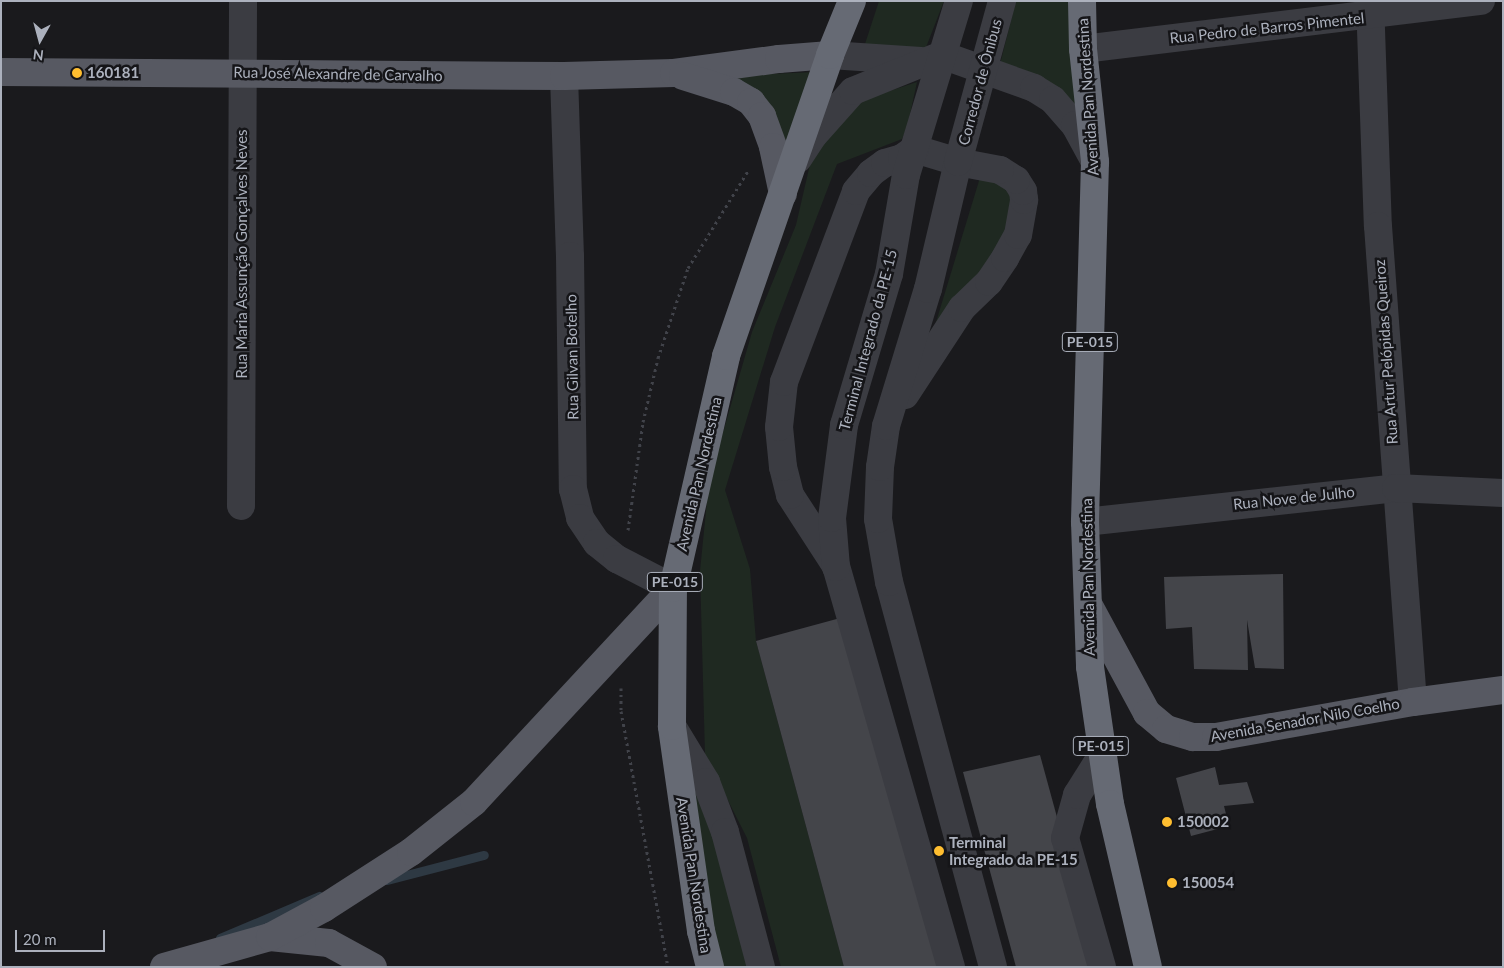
<!DOCTYPE html>
<html>
<head>
<meta charset="utf-8">
<style>
  body { margin:0 }
  #map { position:relative; width:1504px; height:968px; overflow:hidden; background:#1a1a1d; font-family:Lato,sans-serif }
  div>[style] { position:absolute }
  .green>* { inset:0; background:#1f2921 }
  .stream>* { height:9px; margin:-4.5px; padding:0 4.5px; transform-origin:4.5px; border-radius:4.5px; background:#2e3943 }
  .building>* { inset:0; background:#44454a }
  .path>* { height:3px; margin-top:-1.5px; transform-origin:0; background:repeating-linear-gradient(90deg,#41434a 0 2.5px,transparent 0 6.5px) }
  .minor>* { height:28px; margin:-14px; padding:0 14px; transform-origin:14px; border-radius:14px; background:#3b3c42 }
  .major>* { height:28px; margin:-14px; padding:0 14px; transform-origin:14px; border-radius:14px; background:#575962 }
  .highway>* { height:28px; margin:-14px; padding:0 14px; transform-origin:14px; border-radius:14px; background:#666a74 }
  .dots>* { width:14px; height:14px; translate:-50% -50%; box-sizing:border-box; border:2px solid #151518; border-radius:50% }
  span { translate:-50% -50%; white-space:nowrap; text-align:center; line-height:1.15; -webkit-text-stroke:5px #151518; paint-order:stroke }
  .shield-label span { padding:1px 4px; background:#151518; border:1px solid; border-radius:4px; -webkit-text-stroke-width:0 }
  .shield-label { font-size:14px; color:#acb1bd; font-weight:700 }
  .street-label { font-size:15px; color:#acb1bd }
  .poi-label { font-size:15px; color:#acb1bd; font-weight:700 }
  .left { translate:0 -50%; text-align:left }
  .frame { position:absolute; inset:0; border:2px solid #acb1bd; pointer-events:none }
  .north { position:absolute; left:15px; top:15px; width:50px; height:50px; -webkit-text-stroke:4px #151518; paint-order:stroke; rotate:187deg; font-size:14px; font-weight:700; line-height:20px; text-align:center; color:#acb1bd }
  .north::after { content:''; display:block; margin:auto; width:18px; height:22px; background:#acb1bd; clip-path:polygon(50% 0,100% 100%,50% 72%,0 100%) }
  .scale { position:absolute; left:15px; top:930px; width:90px; height:22px; box-sizing:border-box; border:2px solid #acb1bd; border-top:0; padding-left:6px; font-size:15px; line-height:18px; white-space:nowrap; color:#acb1bd; -webkit-text-stroke:4px #151518; paint-order:stroke }
</style>
</head>
<body>
<div id="map">
  <div class="green">
    <i style="clip-path:polygon(879px 1px,944px 1px,925px 50px,863px 50px)"></i>
    <i style="clip-path:polygon(1016px 1px,1082px 1px,1084px 121px,999px 68px)"></i>
    <i style="clip-path:polygon(817px 72px,786px 158px,714px 76px)"></i>
    <i style="clip-path:polygon(917px 82px,907px 128px,902px 139px,837px 164px,775px 327px,725px 490px,750px 569px,756px 641px,844px 967px,781px 967px,747px 838px,705px 755px,700px 571px,709px 481px,752px 332px,796px 225px,811px 160px,859px 101px)"></i>
    <i style="clip-path:polygon(982px 171px,1009px 186px,1013px 200px,1005px 245px,933px 332px)"></i>
    <i style="clip-path:polygon(682px 757px,707px 802px,761px 967px,720px 967px)"></i>
  </div>
  <div class="stream">
    <i style="left:387px;top:880px;width:100px;rotate:-14.5deg"></i>
    <i style="left:220px;top:938px;width:108px;rotate:-23deg"></i>
  </div>
  <div class="building">
    <i style="clip-path:polygon(1283px 574px,1284px 669px,1255px 668px,1247px 620px,1248px 670px,1194px 669px,1192px 627px,1166px 629px,1164px 577px)"></i>
    <i style="clip-path:polygon(844px 617px,938px 967px,844px 967px,756px 641px)"></i>
    <i style="clip-path:polygon(1040px 755px,1098px 967px,1016px 967px,963px 772px)"></i>
    <i style="clip-path:polygon(1215px 767px,1219px 785px,1247px 782px,1254px 803px,1224px 806px,1229px 826px,1191px 836px,1176px 778px)"></i>
  </div>
  <div class="path">
    <i style="left:628px;top:530px;width:109px;rotate:-82.1deg"></i>
    <i style="left:643px;top:422px;width:66px;rotate:-76.8deg"></i>
    <i style="left:658px;top:358px;width:95px;rotate:-71.6deg"></i>
    <i style="left:688px;top:268px;width:114px;rotate:-58.3deg"></i>
    <i style="left:621px;top:688px;width:23px;rotate:90deg"></i>
    <i style="left:621px;top:711px;width:260px;rotate:79.6deg"></i>
  </div>
  <div class="minor">
    <i style="left:1370px;top:1px;width:225px;rotate:88deg"></i>
    <i style="left:1378px;top:226px;width:477px;rotate:85.8deg"></i>
    <i style="left:1083px;top:49px;width:401px;rotate:-6.9deg"></i>
    <i style="left:830px;top:55px;width:91px;rotate:3.8deg"></i>
    <i style="left:942px;top:55px;width:98px;rotate:19.7deg"></i>
    <i style="left:1034px;top:88px;width:22px;rotate:32deg"></i>
    <i style="left:1053px;top:100px;width:33px;rotate:49deg"></i>
    <i style="left:1075px;top:125px;width:42px;rotate:61.6deg"></i>
    <i style="left:564px;top:76px;width:180px;rotate:88.1deg"></i>
    <i style="left:570px;top:256px;width:233px;rotate:89.3deg"></i>
    <i style="left:573px;top:489px;width:30px;rotate:76deg"></i>
    <i style="left:580px;top:518px;width:30px;rotate:56deg"></i>
    <i style="left:597px;top:543px;width:26px;rotate:39deg"></i>
    <i style="left:617px;top:559px;width:63px;rotate:27.4deg"></i>
    <i style="left:798px;top:159px;width:27px;rotate:-57deg"></i>
    <i style="left:813px;top:136px;width:60px;rotate:-48.4deg"></i>
    <i style="left:853px;top:91px;width:96px;rotate:-22deg"></i>
    <i style="left:905px;top:395px;width:104px;rotate:-56.8deg"></i>
    <i style="left:962px;top:308px;width:37px;rotate:-44deg"></i>
    <i style="left:989px;top:282px;width:29px;rotate:-56deg"></i>
    <i style="left:1005px;top:258px;width:26px;rotate:-61deg"></i>
    <i style="left:1018px;top:235px;width:36px;rotate:-80deg"></i>
    <i style="left:1024px;top:200px;width:9px;rotate:-96deg"></i>
    <i style="left:1023px;top:191px;width:13px;rotate:-122deg"></i>
    <i style="left:1016px;top:180px;width:19px;rotate:-148deg"></i>
    <i style="left:1000px;top:170px;width:43px;rotate:-169.2deg"></i>
    <i style="left:958px;top:162px;width:45px;rotate:-163.2deg"></i>
    <i style="left:241px;top:506px;width:505px;rotate:-89.77deg"></i>
    <i style="left:1085px;top:522px;width:313px;rotate:-6.2deg"></i>
    <i style="left:1396px;top:488px;width:107px;rotate:2.7deg"></i>
    <i style="left:834px;top:563px;width:81px;rotate:-122.9deg"></i>
    <i style="left:790px;top:495px;width:29px;rotate:-104deg"></i>
    <i style="left:783px;top:467px;width:40px;rotate:-95.7deg"></i>
    <i style="left:779px;top:427px;width:45px;rotate:-83.7deg"></i>
    <i style="left:784px;top:382px;width:204px;rotate:-69.3deg"></i>
    <i style="left:856px;top:191px;width:23px;rotate:-50deg"></i>
    <i style="left:871px;top:173px;width:17px;rotate:-36deg"></i>
    <i style="left:885px;top:163px;width:18px;rotate:-16deg"></i>
    <i style="left:902px;top:158px;width:16px;rotate:-35deg"></i>
    <i style="left:672px;top:726px;width:66px;rotate:58.7deg"></i>
    <i style="left:706px;top:782px;width:53px;rotate:69.2deg"></i>
    <i style="left:725px;top:832px;width:140px;rotate:75.1deg"></i>
    <i style="left:951px;top:967px;width:416px;rotate:-106deg"></i>
    <i style="left:836px;top:567px;width:49px;rotate:-94.7deg"></i>
    <i style="left:832px;top:518px;width:94px;rotate:-82.6deg"></i>
    <i style="left:844px;top:425px;width:158px;rotate:-73.4deg"></i>
    <i style="left:889px;top:274px;width:100px;rotate:-80.3deg"></i>
    <i style="left:906px;top:175px;width:182px;rotate:-73.1deg"></i>
    <i style="left:993px;top:967px;width:399px;rotate:-105.1deg"></i>
    <i style="left:889px;top:582px;width:64px;rotate:-99.9deg"></i>
    <i style="left:878px;top:519px;width:52px;rotate:-87.8deg"></i>
    <i style="left:880px;top:467px;width:41px;rotate:-81.7deg"></i>
    <i style="left:886px;top:426px;width:143px;rotate:-73deg"></i>
    <i style="left:928px;top:289px;width:130px;rotate:-76.7deg"></i>
    <i style="left:958px;top:162px;width:167px;rotate:-74.7deg"></i>
    <i style="left:1102px;top:967px;width:134px;rotate:-106deg"></i>
    <i style="left:1065px;top:838px;width:45px;rotate:-74.4deg"></i>
    <i style="left:1077px;top:795px;width:47px;rotate:-58deg"></i>
  </div>
  <div class="major">
    <i style="left:1px;top:72px;width:563px;rotate:0.41deg"></i>
    <i style="left:564px;top:76px;width:110px;rotate:-1.6deg"></i>
    <i style="left:674px;top:73px;width:106px;rotate:-7.6deg"></i>
    <i style="left:779px;top:59px;width:51px;rotate:-4.5deg"></i>
    <i style="left:683px;top:76px;width:53px;rotate:17.4deg"></i>
    <i style="left:734px;top:92px;width:20px;rotate:30deg"></i>
    <i style="left:751px;top:102px;width:18px;rotate:52deg"></i>
    <i style="left:762px;top:116px;width:33px;rotate:70deg"></i>
    <i style="left:773px;top:147px;width:48px;rotate:78deg"></i>
    <i style="left:1088px;top:604px;width:124px;rotate:61.6deg"></i>
    <i style="left:1147px;top:713px;width:25px;rotate:40deg"></i>
    <i style="left:1166px;top:729px;width:28px;rotate:17deg"></i>
    <i style="left:1193px;top:737px;width:23px"></i>
    <i style="left:1216px;top:737px;width:200px;rotate:-10.1deg"></i>
    <i style="left:1413px;top:702px;width:91px;rotate:-7.6deg"></i>
    <i style="left:270px;top:937px;width:59px;rotate:5.8deg"></i>
    <i style="left:329px;top:943px;width:50px;rotate:28.6deg"></i>
    <i style="left:164px;top:967px;width:110px;rotate:-15.8deg"></i>
    <i style="left:270px;top:937px;width:61px;rotate:-28.2deg"></i>
    <i style="left:324px;top:908px;width:103px;rotate:-32.8deg"></i>
    <i style="left:411px;top:852px;width:80px;rotate:-38.4deg"></i>
    <i style="left:474px;top:802px;width:292px;rotate:-47.1deg"></i>
  </div>
  <div class="highway">
    <i style="left:1082px;top:1px;width:48px;rotate:88.8deg"></i>
    <i style="left:1083px;top:49px;width:114px;rotate:83.9deg"></i>
    <i style="left:1095px;top:162px;width:360px;rotate:91.6deg"></i>
    <i style="left:1085px;top:522px;width:145px;rotate:88deg"></i>
    <i style="left:1090px;top:667px;width:138px;rotate:81.7deg"></i>
    <i style="left:1110px;top:804px;width:167px;rotate:76.9deg"></i>
    <i style="left:710px;top:967px;width:37px;rotate:-104deg"></i>
    <i style="left:701px;top:931px;width:207px;rotate:-98.1deg"></i>
    <i style="left:672px;top:726px;width:138px;rotate:-89.6deg"></i>
    <i style="left:673px;top:588px;width:238px;rotate:-77.1deg"></i>
    <i style="left:726px;top:356px;width:318px;rotate:-70.9deg"></i>
    <i style="left:830px;top:55px;width:58px;rotate:-67.8deg"></i>
  </div>
  <div class="dots">
    <i style="left:77px;top:73px;background:#ffbe30"></i>
    <i style="left:1167px;top:822px;background:#ffbe30"></i>
    <i style="left:939px;top:851px;background:#ffbe30"></i>
    <i style="left:1172px;top:883px;background:#ffbe30"></i>
  </div>
  <div class="shield-label">
    <span style="left:1090px;top:342px">PE-015</span>
    <span style="left:675px;top:582px">PE-015</span>
    <span style="left:1101px;top:746px">PE-015</span>
  </div>
  <div class="street-label">
    <span style="left:1267px;top:28px;rotate:-6deg">Rua Pedro de Barros Pimentel</span>
    <span style="left:338px;top:74px;rotate:1deg">Rua José Alexandre de Carvalho</span>
    <span style="left:980px;top:82px;rotate:-75deg">Corredor de Ônibus</span>
    <span style="left:1088px;top:97px;rotate:-94deg">Avenida Pan Nordestina</span>
    <span style="left:242px;top:254px;rotate:-90deg">Rua Maria Assunção Gonçalves Neves</span>
    <span style="left:868px;top:340px;rotate:-75deg">Terminal Integrado da PE-15</span>
    <span style="left:1386px;top:352px;rotate:-94deg">Rua Artur Pelópidas Queiroz</span>
    <span style="left:572px;top:357px;rotate:-91deg">Rua Gilvan Botelho</span>
    <span style="left:699px;top:474px;rotate:-77deg">Avenida Pan Nordestina</span>
    <span style="left:1294px;top:498px;rotate:-6deg">Rua Nove de Julho</span>
    <span style="left:1088px;top:577px;rotate:-91deg">Avenida Pan Nordestina</span>
    <span style="left:1305px;top:720px;rotate:-10deg">Avenida Senador Nilo Coelho</span>
    <span style="left:694px;top:875px;rotate:81deg">Avenida Pan Nordestina</span>
  </div>
  <div class="poi-label">
    <span class="left" style="left:87px;top:73px">160181</span>
    <span class="left" style="left:1177px;top:822px">150002</span>
    <span class="left" style="left:949px;top:851px">Terminal<br>Integrado da PE-15</span>
    <span class="left" style="left:1182px;top:883px">150054</span>
  </div>
  <div class="frame"></div>
  <div class="north">N</div>
  <div class="scale">20 m</div>
</div>
</body>
</html>
